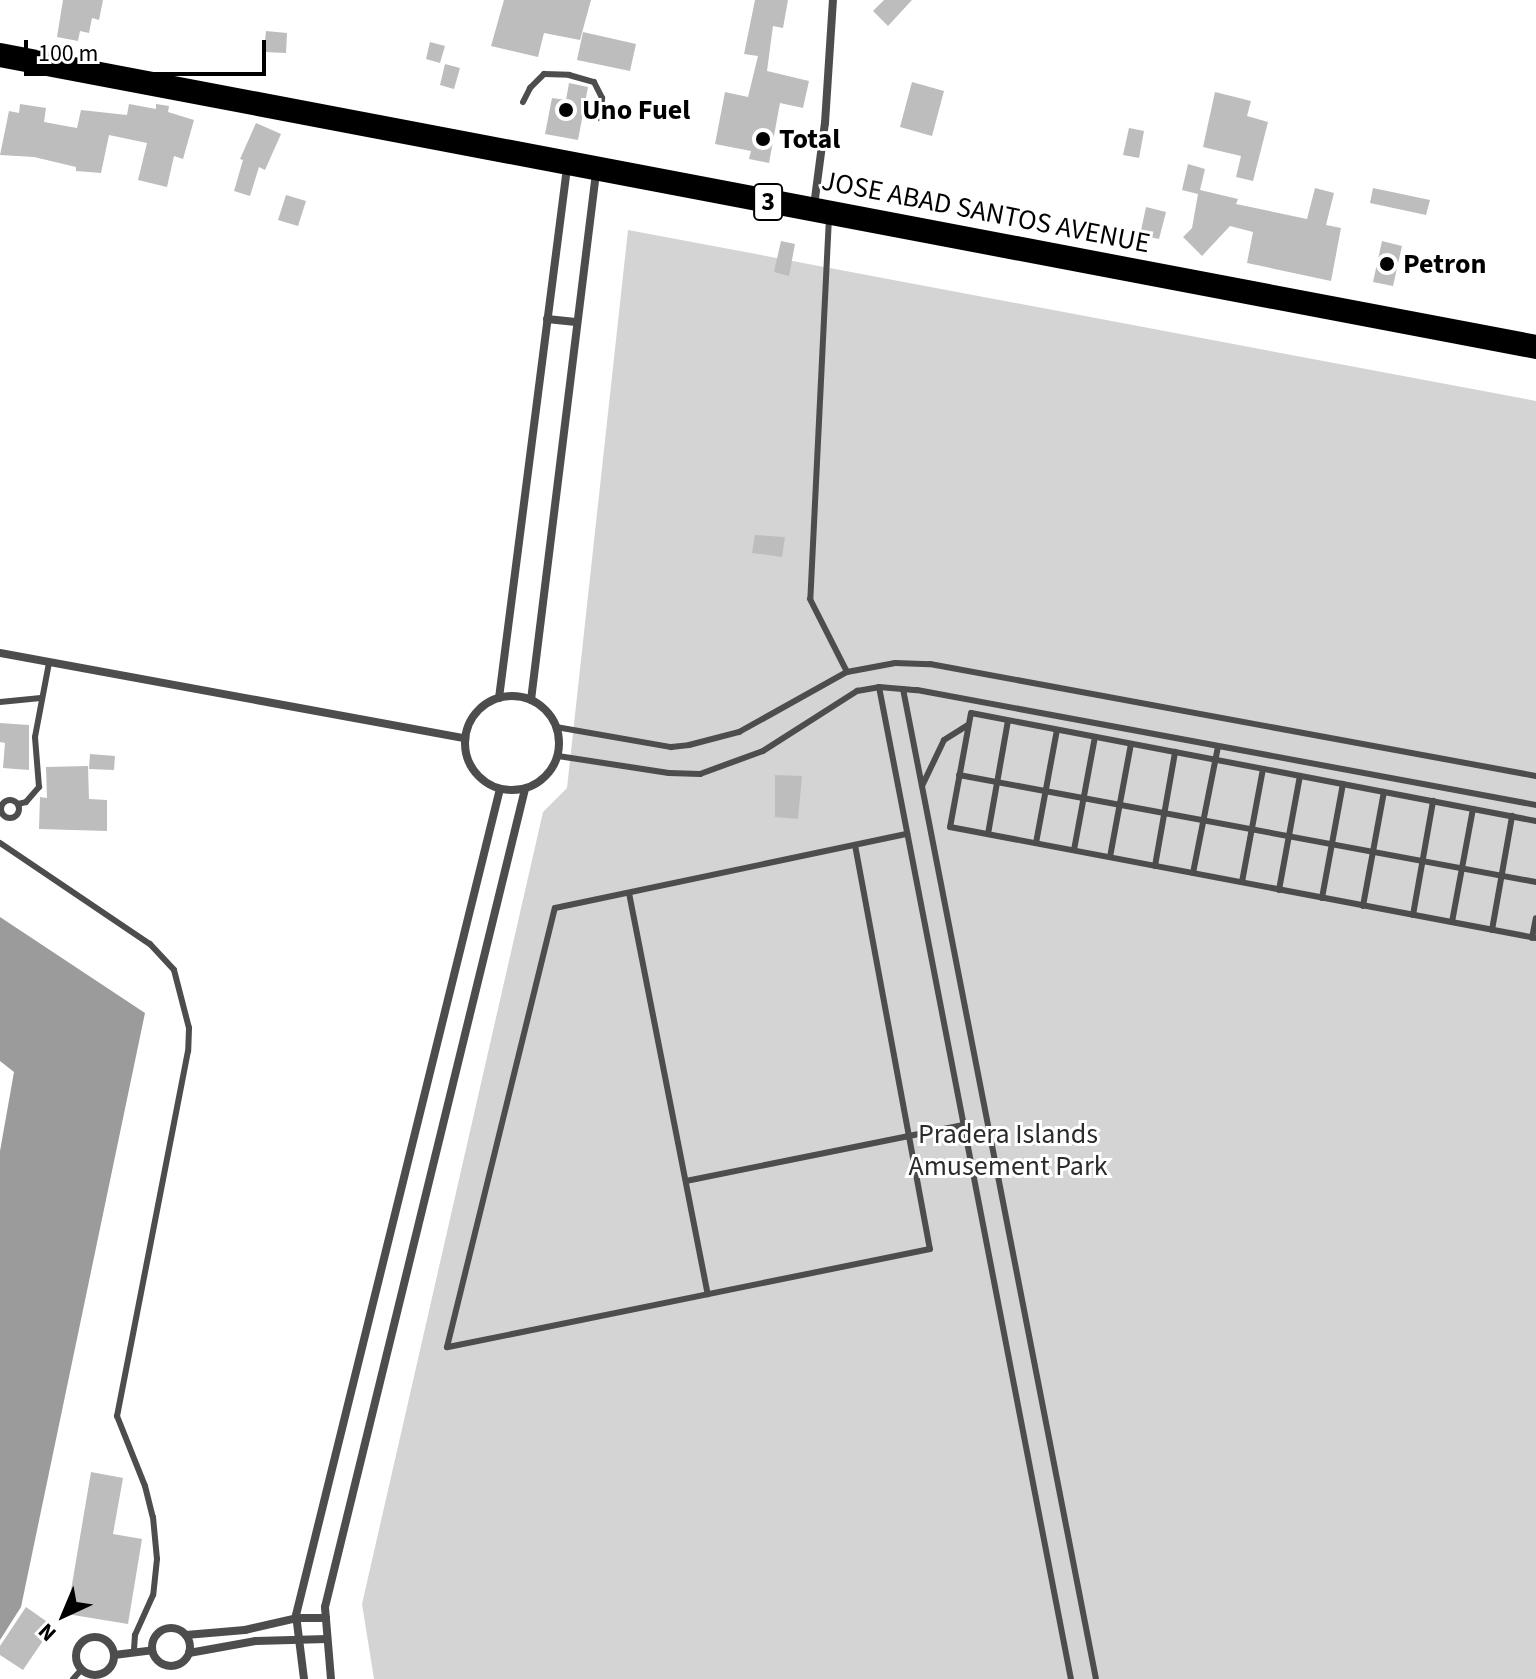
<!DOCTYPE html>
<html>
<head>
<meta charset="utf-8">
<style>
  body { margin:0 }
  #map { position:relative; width:1536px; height:1679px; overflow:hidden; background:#fff; font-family:"Source Sans 3",sans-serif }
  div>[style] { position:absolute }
  .green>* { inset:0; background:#d4d4d4 }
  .water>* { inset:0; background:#9b9b9b }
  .building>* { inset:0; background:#bdbdbd }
  .lane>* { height:6px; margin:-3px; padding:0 3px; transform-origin:3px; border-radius:3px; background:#4d4d4d }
  .lane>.ring { margin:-3px; padding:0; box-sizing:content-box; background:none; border:6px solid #4d4d4d; border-radius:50% }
  .street>* { height:8px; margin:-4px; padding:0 4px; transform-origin:4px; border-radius:4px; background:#4d4d4d }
  .street>.ring { margin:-4px; padding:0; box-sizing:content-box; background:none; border:8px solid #4d4d4d; border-radius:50% }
  .highway>* { height:24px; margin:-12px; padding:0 12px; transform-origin:12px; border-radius:12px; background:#000 }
  .dots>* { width:22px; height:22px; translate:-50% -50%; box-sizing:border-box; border:4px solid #fff; border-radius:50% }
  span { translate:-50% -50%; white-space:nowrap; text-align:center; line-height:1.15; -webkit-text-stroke:6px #fff; paint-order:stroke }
  .shield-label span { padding:2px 6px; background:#fff; border:2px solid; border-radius:6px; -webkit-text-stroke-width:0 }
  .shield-label { font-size:26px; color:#000; font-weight:700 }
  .poi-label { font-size:28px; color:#000; font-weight:700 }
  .left { translate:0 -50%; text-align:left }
  .street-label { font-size:28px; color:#000 }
  .park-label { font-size:28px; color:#2b2b2b }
  .north { position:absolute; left:24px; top:1575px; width:80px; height:80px; -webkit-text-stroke:6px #fff; paint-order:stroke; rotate:224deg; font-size:22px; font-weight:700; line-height:32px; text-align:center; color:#000 }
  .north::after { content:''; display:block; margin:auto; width:28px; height:36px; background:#000; clip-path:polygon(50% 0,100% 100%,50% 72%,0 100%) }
  .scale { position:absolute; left:24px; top:40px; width:242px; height:36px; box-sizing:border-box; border:4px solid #000; border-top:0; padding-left:10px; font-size:24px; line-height:28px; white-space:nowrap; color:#000; -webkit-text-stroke:6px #fff; paint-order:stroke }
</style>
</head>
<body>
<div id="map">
  <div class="green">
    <i style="clip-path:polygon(628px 230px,1536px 401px,1536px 1679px,374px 1679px,362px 1604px,543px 812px,567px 788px)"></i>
  </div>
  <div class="water">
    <i style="clip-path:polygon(0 917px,145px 1013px,21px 1607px,0 1640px,0 1151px,14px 1072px,0 1061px)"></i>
  </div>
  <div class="building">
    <i style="clip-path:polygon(63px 0,103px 0,99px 20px,92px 18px,89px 33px,80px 31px,78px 41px,57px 37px)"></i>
    <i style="clip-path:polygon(504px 0,591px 0,580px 40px,544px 33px,538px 57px,491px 46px)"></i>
    <i style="clip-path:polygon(755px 0,788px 0,783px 28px,773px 26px,767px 71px,809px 81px,803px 108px,780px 103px,769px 163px,749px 159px,751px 151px,715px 144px,725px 92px,748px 97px,758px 56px,744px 54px)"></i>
    <i style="clip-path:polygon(884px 0,912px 0,888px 26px,873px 11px)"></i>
    <i style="clip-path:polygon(266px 31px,287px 33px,286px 53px,264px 52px)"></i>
    <i style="clip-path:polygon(583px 32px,636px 44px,630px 71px,577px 60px)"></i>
    <i style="clip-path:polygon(430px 42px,445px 46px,440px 63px,426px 59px)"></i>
    <i style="clip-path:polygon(445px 64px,460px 68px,454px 89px,440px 85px)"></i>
    <i style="clip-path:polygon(912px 82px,944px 91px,932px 136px,900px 127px)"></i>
    <i style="clip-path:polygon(569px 83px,588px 87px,578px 140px,545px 134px,552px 98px,566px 100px)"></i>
    <i style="clip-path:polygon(1215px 92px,1251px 101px,1247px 116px,1268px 122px,1253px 181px,1236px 177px,1241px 156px,1203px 147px)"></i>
    <i style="clip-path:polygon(20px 104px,46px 108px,44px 122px,77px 128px,81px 110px,127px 115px,129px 104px,156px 109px,156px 104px,169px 106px,168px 112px,194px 120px,183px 159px,174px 156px,167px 187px,138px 180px,147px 143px,109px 135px,101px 173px,76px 171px,76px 167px,34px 157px,0 155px,9px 111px,19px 113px)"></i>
    <i style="clip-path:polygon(256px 123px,281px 134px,265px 170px,259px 167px,250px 196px,234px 191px,243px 160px,240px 159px)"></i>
    <i style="clip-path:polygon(1129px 128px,1144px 131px,1139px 158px,1123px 155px)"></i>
    <i style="clip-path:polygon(1188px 164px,1205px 169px,1200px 190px,1238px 199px,1236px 204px,1307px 219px,1315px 188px,1334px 193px,1326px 225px,1341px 228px,1331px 281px,1247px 263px,1253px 232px,1230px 226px,1202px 256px,1183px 237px,1192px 228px,1198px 194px,1182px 190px)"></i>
    <i style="clip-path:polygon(1373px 188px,1430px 200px,1426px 215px,1370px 203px)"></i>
    <i style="clip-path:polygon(286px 195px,306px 201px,298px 226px,278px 220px)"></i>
    <i style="clip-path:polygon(1146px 207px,1166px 212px,1159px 239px,1140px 235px)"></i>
    <i style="clip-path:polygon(781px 241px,795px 244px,789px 276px,774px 272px)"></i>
    <i style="clip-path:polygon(1382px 241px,1402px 246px,1393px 286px,1373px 282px)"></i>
    <i style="clip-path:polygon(755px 535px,785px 537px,782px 557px,752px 553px)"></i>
    <i style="clip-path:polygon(0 723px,29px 725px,29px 770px,3px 768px,5px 743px,0 742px)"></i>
    <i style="clip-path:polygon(90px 754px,115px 756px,114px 770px,89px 769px)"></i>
    <i style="clip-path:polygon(88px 766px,89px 799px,107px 800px,107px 831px,39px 829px,40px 797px,47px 798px,46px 767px)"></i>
    <i style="clip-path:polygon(775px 775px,802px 776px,798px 819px,775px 817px)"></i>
    <i style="clip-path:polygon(91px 1472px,123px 1478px,113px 1534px,142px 1539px,128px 1624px,67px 1614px)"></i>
    <i style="clip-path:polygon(26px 1607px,53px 1626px,23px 1670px,0 1655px,0 1646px)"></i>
  </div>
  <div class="lane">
    <i style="left:523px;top:102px;width:16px;rotate:-63deg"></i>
    <i style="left:530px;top:88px;width:20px;rotate:-45deg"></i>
    <i style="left:544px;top:74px;width:25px;rotate:2deg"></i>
    <i style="left:569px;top:75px;width:26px;rotate:16deg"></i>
    <i style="left:594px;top:82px;width:18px;rotate:63deg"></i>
    <i style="left:602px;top:98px;width:21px;rotate:93deg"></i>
    <i style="left:829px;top:217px;width:382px;rotate:92.8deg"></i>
    <i style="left:810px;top:599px;width:82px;rotate:63.1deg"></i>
    <i style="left:879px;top:687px;width:1010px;rotate:79.05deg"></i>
    <i style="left:903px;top:689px;width:1009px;rotate:78.97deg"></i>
    <i style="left:0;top:702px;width:41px;rotate:-5.6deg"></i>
    <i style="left:556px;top:727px;width:117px;rotate:9.9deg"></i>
    <i style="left:671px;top:747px;width:18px;rotate:-6deg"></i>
    <i style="left:689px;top:745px;width:52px;rotate:-14.6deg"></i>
    <i style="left:739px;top:732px;width:124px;rotate:-29.1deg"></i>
    <i style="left:847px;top:672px;width:49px;rotate:-10.6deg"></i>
    <i style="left:895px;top:663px;width:35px;rotate:2deg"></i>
    <i style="left:930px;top:664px;width:616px;rotate:10.47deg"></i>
    <i style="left:558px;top:756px;width:112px;rotate:8.7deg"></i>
    <i style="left:669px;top:773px;width:31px;rotate:2deg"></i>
    <i style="left:700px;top:774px;width:67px;rotate:-20.1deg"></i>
    <i style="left:763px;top:751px;width:112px;rotate:-32.6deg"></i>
    <i style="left:857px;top:691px;width:22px;rotate:-10deg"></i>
    <i style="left:879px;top:687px;width:38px;rotate:5deg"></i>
    <i style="left:917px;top:690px;width:630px;rotate:10.52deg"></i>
    <i style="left:959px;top:775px;width:587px;rotate:10.51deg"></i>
    <i style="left:922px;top:786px;width:51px;rotate:-64.4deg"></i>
    <i style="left:944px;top:740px;width:28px;rotate:-32deg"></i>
    <i class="ring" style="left:1px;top:800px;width:12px;height:12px"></i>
    <i style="left:18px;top:804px;width:8px;rotate:-14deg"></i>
    <i style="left:26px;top:802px;width:20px;rotate:-49deg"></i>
    <i style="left:39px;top:787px;width:50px;rotate:-94.6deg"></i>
    <i style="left:35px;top:737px;width:75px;rotate:-79.3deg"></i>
    <i style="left:1536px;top:821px;width:575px;rotate:-169.18deg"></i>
    <i style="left:971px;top:713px;width:116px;rotate:100.4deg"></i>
    <i style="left:950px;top:827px;width:596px;rotate:10.73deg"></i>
    <i style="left:988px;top:834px;width:115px;rotate:-80deg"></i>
    <i style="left:0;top:843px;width:181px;rotate:34deg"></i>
    <i style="left:150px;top:944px;width:35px;rotate:47deg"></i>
    <i style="left:174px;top:970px;width:60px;rotate:75.5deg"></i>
    <i style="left:189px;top:1028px;width:23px;rotate:92deg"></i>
    <i style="left:188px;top:1051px;width:372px;rotate:101deg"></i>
    <i style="left:117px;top:1416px;width:75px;rotate:68.2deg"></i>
    <i style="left:145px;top:1486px;width:32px;rotate:76deg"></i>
    <i style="left:153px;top:1517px;width:42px;rotate:84.6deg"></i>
    <i style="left:157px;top:1559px;width:36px;rotate:96deg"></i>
    <i style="left:153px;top:1595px;width:44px;rotate:114.2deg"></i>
    <i style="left:135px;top:1635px;width:16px;rotate:94deg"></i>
    <i style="left:1036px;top:843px;width:115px;rotate:-79.5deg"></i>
    <i style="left:855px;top:845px;width:411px;rotate:79.5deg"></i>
    <i style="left:930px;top:1249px;width:493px;rotate:168.5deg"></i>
    <i style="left:447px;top:1347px;width:452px;rotate:-76.2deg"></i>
    <i style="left:555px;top:908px;width:360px;rotate:-11.9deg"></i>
    <i style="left:1074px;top:850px;width:115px;rotate:-79.5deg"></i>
    <i style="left:1110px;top:857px;width:115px;rotate:-79.5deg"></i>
    <i style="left:1155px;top:866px;width:116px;rotate:-80deg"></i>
    <i style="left:1193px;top:873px;width:128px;rotate:-78.8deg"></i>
    <i style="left:1242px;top:882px;width:115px;rotate:-79.5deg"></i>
    <i style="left:1279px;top:890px;width:116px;rotate:-79.6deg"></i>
    <i style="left:629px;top:893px;width:409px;rotate:78.9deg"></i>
    <i style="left:1322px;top:898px;width:116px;rotate:-79.6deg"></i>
    <i style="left:1363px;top:906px;width:116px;rotate:-79.6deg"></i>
    <i style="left:1413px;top:915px;width:116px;rotate:-80deg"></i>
    <i style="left:1452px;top:922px;width:115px;rotate:-79.5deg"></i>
    <i style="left:1492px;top:930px;width:116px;rotate:-80deg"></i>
    <i style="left:1532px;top:938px;width:20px;rotate:-79deg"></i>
    <i style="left:686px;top:1181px;width:283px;rotate:-11.4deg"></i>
    <i style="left:73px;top:1679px;width:12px;rotate:-48deg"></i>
  </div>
  <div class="street">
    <i style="left:814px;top:206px;width:84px;rotate:-82.5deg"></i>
    <i style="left:825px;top:123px;width:123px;rotate:-86.3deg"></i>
    <i style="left:547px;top:319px;width:29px;rotate:6deg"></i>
    <i style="left:0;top:653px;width:473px;rotate:10.4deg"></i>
    <i class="ring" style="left:465px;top:696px;width:86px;height:86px"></i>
    <i style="left:499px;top:698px;width:534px;rotate:-82.69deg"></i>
    <i style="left:531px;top:700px;width:531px;rotate:-82.97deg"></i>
    <i class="ring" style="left:152px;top:1628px;width:30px;height:30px"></i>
    <i style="left:186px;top:1635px;width:59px;rotate:-4.8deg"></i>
    <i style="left:245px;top:1630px;width:53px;rotate:-13deg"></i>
    <i style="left:297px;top:1618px;width:29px"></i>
    <i class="ring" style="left:76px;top:1637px;width:30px;height:30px"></i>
    <i style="left:189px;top:1653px;width:68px;rotate:-10.2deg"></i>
    <i style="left:256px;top:1641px;width:71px;rotate:-1.6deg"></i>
    <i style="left:114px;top:1655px;width:38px;rotate:-7deg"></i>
    <i style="left:304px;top:1679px;width:64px;rotate:-97.1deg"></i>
    <i style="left:296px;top:1615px;width:851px;rotate:-76.13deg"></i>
    <i style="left:331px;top:1679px;width:72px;rotate:-94.8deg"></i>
    <i style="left:325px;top:1607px;width:842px;rotate:-76.26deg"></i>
  </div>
  <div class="highway">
    <i style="left:0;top:55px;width:1564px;rotate:10.76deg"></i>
  </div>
  <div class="dots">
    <i style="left:566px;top:110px;background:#000"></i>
    <i style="left:763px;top:139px;background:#000"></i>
    <i style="left:1387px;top:264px;background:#000"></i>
  </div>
  <div class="shield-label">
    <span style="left:768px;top:202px">3</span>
  </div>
  <div class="poi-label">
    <span class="left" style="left:582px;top:110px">Uno Fuel</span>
    <span class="left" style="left:779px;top:139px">Total</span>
    <span class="left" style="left:1403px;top:264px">Petron</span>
  </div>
  <div class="street-label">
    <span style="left:986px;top:212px;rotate:11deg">JOSE ABAD SANTOS AVENUE</span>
  </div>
  <div class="park-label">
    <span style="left:1008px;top:1150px">Pradera Islands<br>Amusement Park</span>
  </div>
  <div class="north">N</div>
  <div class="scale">100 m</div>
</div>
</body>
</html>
